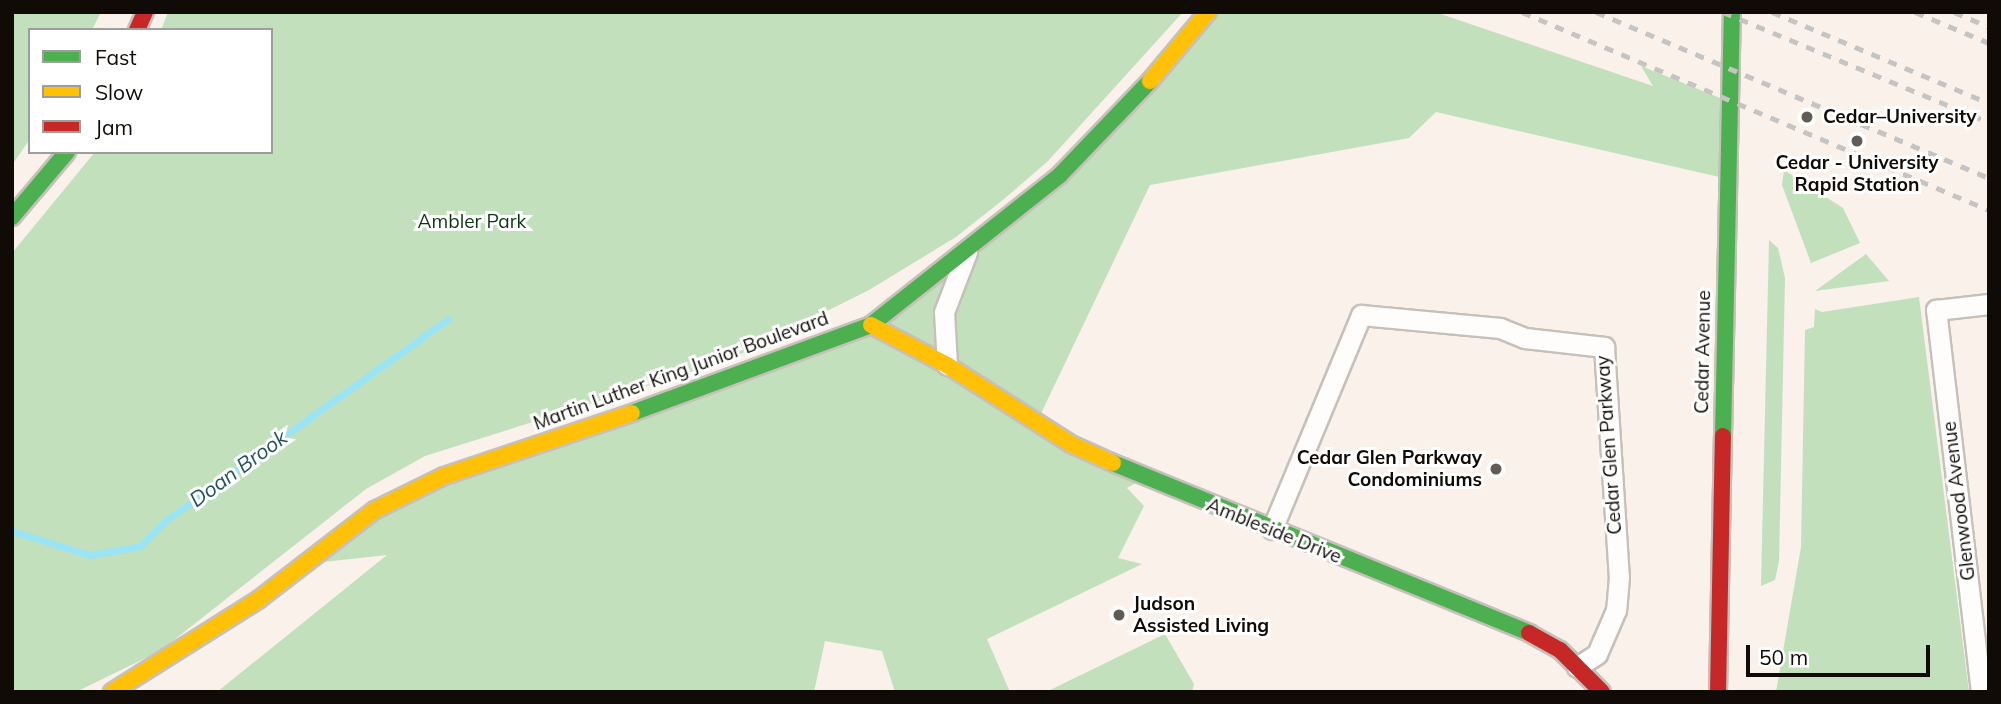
<!DOCTYPE html>
<html>
<head>
<meta charset="utf-8">
<style>
  body { margin:0 }
  #map { position:relative; width:2001px; height:704px; overflow:hidden; background:#f9f1ea; font-family:Mulish,sans-serif }
  div>[style] { position:absolute }
  .green>* { inset:0; background:#c3e0bd }
  .stream>* { height:7px; margin:-3.5px; padding:0 3.5px; transform-origin:3.5px; border-radius:3.5px; background:#9be4f3 }
  .roads { filter:drop-shadow(2px 0 #c6c0ba) drop-shadow(-2px 0 #c6c0ba) drop-shadow(0 2px #c6c0ba) drop-shadow(0 -2px #c6c0ba) }
  .street>* { height:19px; margin:-9.5px; padding:0 9.5px; transform-origin:9.5px; border-radius:9.5px; background:#fefdfc }
  .fast>* { height:16px; margin:-8px; padding:0 8px; transform-origin:8px; border-radius:8px; background:#4caf50 }
  .slow>* { height:16px; margin:-8px; padding:0 8px; transform-origin:8px; border-radius:8px; background:#ffc107 }
  .jam>* { height:16px; margin:-8px; padding:0 8px; transform-origin:8px; border-radius:8px; background:#c62828 }
  .rail>* { height:5px; margin-top:-2.5px; transform-origin:0; background:repeating-linear-gradient(90deg,#c6c4c2 0 9px,transparent 0 18px) }
  .dots>* { width:19px; height:19px; translate:-50% -50%; box-sizing:border-box; border:4px solid #fff; border-radius:50% }
  span { translate:-50% -50%; white-space:nowrap; text-align:center; line-height:1.15; -webkit-text-stroke:6px #fff; paint-order:stroke }
  .poi-label { font-size:19px; color:#100b06; font-weight:700 }
  .left { translate:0 -50%; text-align:left }
  .right { translate:-100% -50%; text-align:right }
  .park-label { font-size:19px; color:#093610 }
  .street-label { font-size:19px; color:#100b06 }
  .water-label { font-size:21px; color:#24525d; font-style:italic }
  .frame { position:absolute; inset:0; border:14px solid #100b06; pointer-events:none }
  .legend { position:absolute; left:28px; top:28px; width:245px; height:126px; box-sizing:border-box; background:#fff; border:2px solid #9f9d9b; margin:0; padding:9px 12px; list-style:none; font-size:21px; color:#100b06 }
  .legend li { display:flex; align-items:center; gap:14px; height:35px }
  .legend b { width:35px; border:2px solid #9f9d9b }
  .scale { position:absolute; left:1746px; top:645px; width:184px; height:32px; box-sizing:border-box; border:4px solid #100b06; border-top:0; padding-left:9px; font-size:21px; line-height:24px; white-space:nowrap; color:#100b06; -webkit-text-stroke:5px #fff; paint-order:stroke }
</style>
</head>
<body>
<div id="map">
  <div class="green">
    <i style="clip-path:polygon(12px 12px,101px 12px,92px 30px,30px 30px,30px 139px,12px 165px)"></i>
    <i style="clip-path:polygon(168px 12px,1183px 12px,1048px 161px,1004px 199px,956px 237px,869px 290px,729px 360px,425px 456px,366px 489px,160px 651px,76px 692px,12px 692px,12px 253px,95px 152px,271px 152px,271px 30px,161px 30px)"></i>
    <i style="clip-path:polygon(1208px 12px,1435px 12px,1653px 86px,1641px 66px,1730px 102px,1728px 179px,1436px 112px,1409px 138px,1150px 185px,1036px 424px,1145px 478px,1127px 488px,1144px 506px,1118px 558px,1142px 564px,987px 639px,1010px 692px,895px 692px,882px 651px,825px 641px,814px 692px,217px 692px,387px 555px,305px 564px,375px 510px,871px 325px,968px 251px)"></i>
    <i style="clip-path:polygon(1784px 170px,1843px 208px,1860px 243px,1811px 263px,1782px 185px)"></i>
    <i style="clip-path:polygon(1769px 240px,1778px 248px,1785px 278px,1779px 561px,1775px 580px,1761px 586px)"></i>
    <i style="clip-path:polygon(1866px 254px,1889px 281px,1815px 291px)"></i>
    <i style="clip-path:polygon(1919px 297px,1969px 692px,1776px 692px,1801px 547px,1805px 330px,1814px 327px,1815px 309px,1822px 312px)"></i>
    <i style="clip-path:polygon(1165px 634px,1194px 684px,1192px 692px,1046px 692px)"></i>
  </div>
  <div class="stream">
    <i style="left:12px;top:531px;width:82px;rotate:17.1deg"></i>
    <i style="left:90px;top:555px;width:51px;rotate:-10.2deg"></i>
    <i style="left:140px;top:546px;width:35px;rotate:-45deg"></i>
    <i style="left:165px;top:521px;width:348px;rotate:-35.5deg"></i>
  </div>
  <div class="roads">
    <div class="street">
      <i style="left:947px;top:365px;width:53px;rotate:-93.2deg"></i>
      <i style="left:944px;top:312px;width:64px;rotate:-69deg"></i>
      <i style="left:1272px;top:529px;width:232px;rotate:-67.4deg"></i>
      <i style="left:1361px;top:315px;width:140px;rotate:5.3deg"></i>
      <i style="left:1500px;top:328px;width:27px;rotate:22deg"></i>
      <i style="left:1525px;top:338px;width:80px;rotate:6.5deg"></i>
      <i style="left:1604px;top:347px;width:230px;rotate:86.3deg"></i>
      <i style="left:1619px;top:577px;width:33px;rotate:95deg"></i>
      <i style="left:1616px;top:610px;width:48px;rotate:113.4deg"></i>
      <i style="left:1597px;top:654px;width:24px;rotate:147deg"></i>
      <i style="left:1981px;top:692px;width:385px;rotate:-96.7deg"></i>
      <i style="left:1936px;top:310px;width:53px;rotate:-6.5deg"></i>
    </div>
    <div class="fast">
      <i style="left:12px;top:217px;width:85px;rotate:-49.8deg"></i>
      <i style="left:632px;top:413px;width:255px;rotate:-20.2deg"></i>
      <i style="left:871px;top:325px;width:241px;rotate:-38.4deg"></i>
      <i style="left:1060px;top:175px;width:130px;rotate:-46.2deg"></i>
      <i style="left:1723px;top:436px;width:424px;rotate:-88.8deg"></i>
      <i style="left:1113px;top:463px;width:449px;rotate:22.2deg"></i>
    </div>
    <div class="slow">
      <i style="left:1150px;top:81px;width:90px;rotate:-50deg"></i>
      <i style="left:871px;top:325px;width:86px;rotate:27.8deg"></i>
      <i style="left:947px;top:365px;width:147px;rotate:32.5deg"></i>
      <i style="left:1071px;top:444px;width:46px;rotate:24.3deg"></i>
      <i style="left:112px;top:692px;width:173px;rotate:-32.2deg"></i>
      <i style="left:258px;top:600px;width:148px;rotate:-37.6deg"></i>
      <i style="left:375px;top:510px;width:77px;rotate:-26.2deg"></i>
      <i style="left:444px;top:476px;width:198px;rotate:-18.5deg"></i>
    </div>
    <div class="jam">
      <i style="left:137px;top:30px;width:20px;rotate:-66deg"></i>
      <i style="left:1529px;top:633px;width:35px;rotate:29deg"></i>
      <i style="left:1560px;top:650px;width:59px;rotate:45deg"></i>
      <i style="left:1718px;top:692px;width:256px;rotate:-88.9deg"></i>
    </div>
  </div>
  <div class="rail">
    <i style="left:1522px;top:12px;width:507px;rotate:22.98deg"></i>
    <i style="left:1596px;top:12px;width:427px;rotate:22.9deg"></i>
    <i style="left:1723px;top:12px;width:288px;rotate:22.5deg"></i>
    <i style="left:1772px;top:12px;width:235px;rotate:22.8deg"></i>
    <i style="left:1915px;top:12px;width:80px;rotate:22.7deg"></i>
    <i style="left:1954px;top:12px;width:38px;rotate:23deg"></i>
  </div>
  <div class="dots">
    <i style="left:1807px;top:117px;background:#625c56"></i>
    <i style="left:1857px;top:141px;background:#625c56"></i>
    <i style="left:1496px;top:469px;background:#625c56"></i>
    <i style="left:1119px;top:615px;background:#625c56"></i>
  </div>
  <div class="poi-label">
    <span class="left" style="left:1823px;top:117px">Cedar–University</span>
    <span style="left:1857px;top:174px">Cedar - University<br>Rapid Station</span>
    <span class="right" style="left:1482px;top:469px">Cedar Glen Parkway<br>Condominiums</span>
    <span class="left" style="left:1133px;top:615px">Judson<br>Assisted Living</span>
  </div>
  <div class="park-label">
    <span style="left:472px;top:222px">Ambler Park</span>
  </div>
  <div class="street-label">
    <span style="left:1703px;top:352px;rotate:-89deg">Cedar Avenue</span>
    <span style="left:681px;top:371px;rotate:-20deg">Martin Luther King Junior Boulevard</span>
    <span style="left:1609px;top:445px;rotate:-94deg">Cedar Glen Parkway</span>
    <span style="left:1959px;top:501px;rotate:-97deg">Glenwood Avenue</span>
    <span style="left:1274px;top:531px;rotate:22deg">Ambleside Drive</span>
  </div>
  <div class="water-label">
    <span style="left:238px;top:468px;rotate:-36deg">Doan Brook</span>
  </div>
  <div class="frame"></div>
  <ul class="legend">
  <li><b style="height:9px;background:#4caf50"></b>Fast</li>
  <li><b style="height:9px;background:#ffc107"></b>Slow</li>
  <li><b style="height:9px;background:#c62828"></b>Jam</li>
  </ul>
  <div class="scale">50 m</div>
</div>
</body>
</html>
